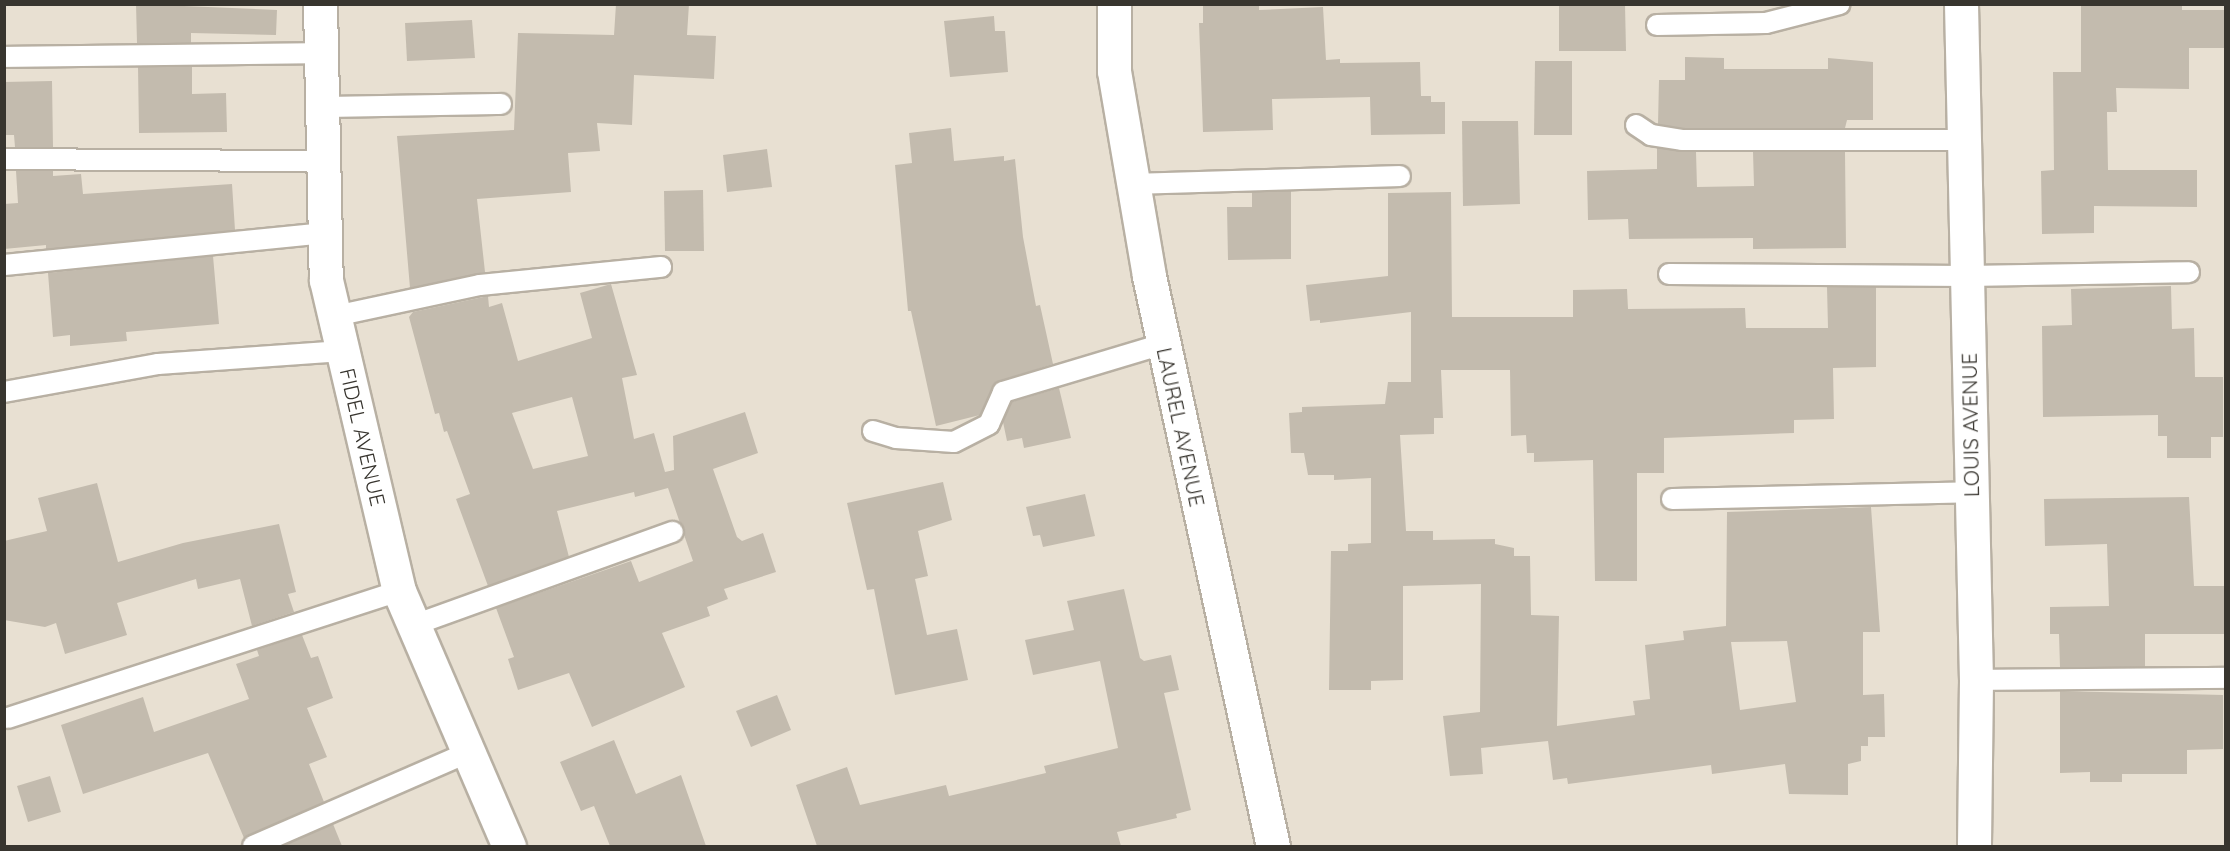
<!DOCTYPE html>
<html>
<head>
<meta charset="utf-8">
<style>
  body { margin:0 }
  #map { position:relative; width:2230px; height:851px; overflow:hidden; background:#e8e0d2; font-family:Quicksand,sans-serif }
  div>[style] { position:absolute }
  .building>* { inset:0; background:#c3bbae }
  .roads { filter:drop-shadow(2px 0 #b8b0a3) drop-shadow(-2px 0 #b8b0a3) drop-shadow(0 2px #b8b0a3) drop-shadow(0 -2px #b8b0a3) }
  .lane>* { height:20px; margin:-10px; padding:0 10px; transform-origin:10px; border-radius:10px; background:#fff }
  .street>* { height:33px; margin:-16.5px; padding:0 16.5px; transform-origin:16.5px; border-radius:16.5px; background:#fff }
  span { translate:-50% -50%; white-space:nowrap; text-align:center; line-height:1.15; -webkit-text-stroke:4.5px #fff; paint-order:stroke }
  .street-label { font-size:21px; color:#38352f }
  .frame { position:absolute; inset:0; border:6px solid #38352f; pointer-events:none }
</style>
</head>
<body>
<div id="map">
  <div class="building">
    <i style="clip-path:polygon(136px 4px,277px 10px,276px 35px,191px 33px,191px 43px,137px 43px)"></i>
    <i style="clip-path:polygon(616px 4px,689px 4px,687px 35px,716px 36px,714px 79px,634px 75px,632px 125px,597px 123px,600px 151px,568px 153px,571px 192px,477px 199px,485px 272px,410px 288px,397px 136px,514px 130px,518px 33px,614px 35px)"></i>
    <i style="clip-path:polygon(1203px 4px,1259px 4px,1259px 10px,1323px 7px,1326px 60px,1340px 59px,1340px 63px,1420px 62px,1421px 96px,1431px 96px,1431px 102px,1445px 102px,1445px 134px,1371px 135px,1370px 97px,1272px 99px,1273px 130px,1203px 132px,1199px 23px,1203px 23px)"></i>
    <i style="clip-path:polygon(1559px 4px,1625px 4px,1626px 51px,1559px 51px)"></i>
    <i style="clip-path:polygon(2081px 4px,2182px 4px,2182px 10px,2226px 10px,2226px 48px,2189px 48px,2189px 89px,2116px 88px,2117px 112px,2107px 112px,2108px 170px,2197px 170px,2197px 207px,2094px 206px,2094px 233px,2042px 234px,2041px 171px,2054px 170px,2053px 72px,2081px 72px)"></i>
    <i style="clip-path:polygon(994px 16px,995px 31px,1005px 31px,1008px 72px,950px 77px,944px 21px)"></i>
    <i style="clip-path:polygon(472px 20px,475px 58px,407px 61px,405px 23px)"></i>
    <i style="clip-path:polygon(1685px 57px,1724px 58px,1724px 69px,1828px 69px,1828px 58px,1873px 62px,1873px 120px,1847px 120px,1845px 128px,1683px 128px,1658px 124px,1659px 80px,1685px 80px)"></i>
    <i style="clip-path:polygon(1535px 61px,1572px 61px,1572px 135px,1534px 135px)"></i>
    <i style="clip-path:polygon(138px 67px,192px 67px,192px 94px,226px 93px,227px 132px,139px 133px)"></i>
    <i style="clip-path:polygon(52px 81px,53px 147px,15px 147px,14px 135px,4px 135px,4px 82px)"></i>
    <i style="clip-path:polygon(1462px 121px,1518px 121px,1520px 204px,1463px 206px)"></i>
    <i style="clip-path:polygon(951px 128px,954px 161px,1004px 156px,1004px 161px,1015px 159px,1023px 237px,1036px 306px,1040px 305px,1053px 364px,995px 383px,980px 415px,936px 426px,911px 311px,908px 311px,895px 165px,912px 163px,909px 133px)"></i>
    <i style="clip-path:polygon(1657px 148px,1696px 152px,1697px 187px,1754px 186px,1753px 152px,1845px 152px,1846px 248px,1753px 249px,1753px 238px,1629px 239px,1628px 219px,1588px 220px,1587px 171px,1657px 169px)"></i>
    <i style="clip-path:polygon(767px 149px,772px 187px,727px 192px,723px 155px)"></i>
    <i style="clip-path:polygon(16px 171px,53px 171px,53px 176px,81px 174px,83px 194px,232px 184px,235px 230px,46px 249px,46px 245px,4px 249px,4px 204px,18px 203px)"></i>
    <i style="clip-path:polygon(703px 190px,704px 251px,665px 251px,664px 191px)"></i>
    <i style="clip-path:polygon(1291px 191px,1291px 259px,1228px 260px,1227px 207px,1252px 207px,1252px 192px)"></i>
    <i style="clip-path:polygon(evenodd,1451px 192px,1452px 317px,1573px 317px,1573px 290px,1627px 289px,1628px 309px,1745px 308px,1746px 328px,1828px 328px,1827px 287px,1876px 287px,1876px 367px,1833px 368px,1834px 419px,1794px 420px,1794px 433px,1664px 438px,1664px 473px,1637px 473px,1637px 581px,1595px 581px,1593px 460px,1534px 462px,1534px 453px,1527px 453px,1526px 435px,1511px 436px,1510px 370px,1441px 370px,1443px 418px,1434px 418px,1434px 434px,1400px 435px,1406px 531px,1433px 531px,1433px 540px,1495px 539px,1495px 544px,1514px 548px,1514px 556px,1530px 556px,1531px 615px,1559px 616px,1557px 726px,1635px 715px,1633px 701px,1650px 699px,1645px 645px,1684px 640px,1683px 631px,1726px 626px,1727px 512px,1871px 507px,1880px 632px,1863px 632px,1863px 695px,1884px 694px,1885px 737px,1868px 737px,1868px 746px,1861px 746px,1861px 761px,1848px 764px,1848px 795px,1789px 794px,1785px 764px,1712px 774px,1711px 765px,1568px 784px,1567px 778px,1553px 780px,1548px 741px,1481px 748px,1483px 774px,1450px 776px,1443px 716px,1480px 712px,1481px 584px,1403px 586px,1403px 680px,1371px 681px,1371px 690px,1329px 690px,1331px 551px,1348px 551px,1348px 544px,1371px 543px,1371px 478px,1334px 480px,1334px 475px,1308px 475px,1304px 453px,1291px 453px,1289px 413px,1302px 412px,1302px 407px,1385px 404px,1388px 382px,1411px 382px,1411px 312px,1320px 323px,1320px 320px,1310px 321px,1306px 285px,1388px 276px,1388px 193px,1451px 192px,1787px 641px,1796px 702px,1740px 710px,1731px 642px,1787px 641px)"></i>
    <i style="clip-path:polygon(213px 256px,219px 324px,126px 332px,127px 341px,70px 346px,70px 335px,53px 337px,48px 273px)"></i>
    <i style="clip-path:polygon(evenodd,611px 284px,637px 375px,622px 378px,634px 439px,654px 433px,665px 472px,674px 470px,673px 436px,745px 412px,758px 453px,713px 469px,737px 537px,742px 541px,763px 533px,776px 572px,724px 589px,728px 599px,707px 607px,710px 616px,662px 633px,685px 687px,592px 727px,569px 673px,518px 690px,508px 659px,514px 657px,496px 608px,631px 561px,639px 582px,693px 561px,668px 488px,635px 497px,634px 492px,557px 511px,569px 557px,488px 586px,456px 499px,470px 494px,447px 431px,444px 432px,439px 413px,435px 414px,409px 317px,413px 312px,488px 296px,489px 307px,502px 303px,518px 361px,592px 338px,580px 293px,611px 284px,572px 397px,588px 456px,533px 469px,512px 413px,572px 397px)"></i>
    <i style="clip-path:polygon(2171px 286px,2172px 329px,2194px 328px,2195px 377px,2223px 377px,2223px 437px,2211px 437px,2211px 458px,2167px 458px,2167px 436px,2158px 436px,2158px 415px,2043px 417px,2042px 326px,2072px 325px,2071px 289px)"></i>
    <i style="clip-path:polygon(1059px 388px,1071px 438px,1024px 448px,1022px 438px,1007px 441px,1003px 422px,1012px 402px)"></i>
    <i style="clip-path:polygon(943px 482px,952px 520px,918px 531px,928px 576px,915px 579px,927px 635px,957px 629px,968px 680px,895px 695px,874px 589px,867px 590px,847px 503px)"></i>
    <i style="clip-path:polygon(97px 483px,118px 562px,183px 543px,279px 524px,296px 592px,288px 594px,294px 612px,252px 626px,240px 579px,198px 589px,196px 579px,117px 603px,127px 635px,65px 654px,56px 623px,45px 627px,4px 620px,4px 541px,47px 531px,38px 498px)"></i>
    <i style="clip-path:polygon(1085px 494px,1095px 536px,1043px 547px,1040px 535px,1033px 536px,1026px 507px)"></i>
    <i style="clip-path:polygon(2189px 497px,2194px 586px,2226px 586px,2226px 634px,2145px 634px,2145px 667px,2060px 667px,2059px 634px,2050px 634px,2050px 607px,2109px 606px,2107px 544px,2045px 546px,2044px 499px)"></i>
    <i style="clip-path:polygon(1124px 589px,1140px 658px,1144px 661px,1171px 655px,1179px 690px,1164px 693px,1191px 810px,1176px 814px,1177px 818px,1117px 832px,1121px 846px,817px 846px,796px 785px,847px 767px,860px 805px,946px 785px,949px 796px,1046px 773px,1044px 766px,1118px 748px,1100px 661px,1033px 675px,1025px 640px,1074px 630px,1067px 601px)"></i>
    <i style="clip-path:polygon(302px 635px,311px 658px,318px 656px,333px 698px,307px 708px,327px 757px,309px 764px,324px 802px,244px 838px,208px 753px,83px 794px,61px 725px,143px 697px,154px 732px,249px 699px,236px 664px,259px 656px,257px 650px)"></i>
    <i style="clip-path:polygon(2060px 691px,2223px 695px,2223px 749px,2187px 750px,2187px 774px,2122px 774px,2122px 782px,2090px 782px,2090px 772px,2060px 773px)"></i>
    <i style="clip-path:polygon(777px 695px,791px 730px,751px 747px,736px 711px)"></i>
    <i style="clip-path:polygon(614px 740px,636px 794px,681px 775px,706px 846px,610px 846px,594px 806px,581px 811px,560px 762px)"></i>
    <i style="clip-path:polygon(50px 776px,61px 812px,28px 822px,17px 786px)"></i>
    <i style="clip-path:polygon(333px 824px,342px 846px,282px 846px)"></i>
  </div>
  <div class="roads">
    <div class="lane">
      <i style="left:1657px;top:25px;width:109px;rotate:-1.1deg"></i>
      <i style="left:1766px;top:23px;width:76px;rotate:-14.4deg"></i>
      <i style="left:4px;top:57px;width:317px;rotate:-0.7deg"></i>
      <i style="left:322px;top:107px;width:179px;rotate:-1deg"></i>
      <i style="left:1636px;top:125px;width:18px;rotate:34deg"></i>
      <i style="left:1651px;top:135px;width:31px;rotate:9deg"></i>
      <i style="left:1682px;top:140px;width:282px"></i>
      <i style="left:4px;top:159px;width:320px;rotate:0.4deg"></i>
      <i style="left:1133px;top:184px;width:267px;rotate:-1.7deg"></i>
      <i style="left:4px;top:265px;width:323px;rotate:-5.7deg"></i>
      <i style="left:1669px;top:274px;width:299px;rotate:0.4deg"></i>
      <i style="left:1968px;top:276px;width:221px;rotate:-1deg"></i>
      <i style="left:335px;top:316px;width:148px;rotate:-12.1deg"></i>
      <i style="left:480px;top:285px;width:182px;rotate:-5.7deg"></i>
      <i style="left:4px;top:392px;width:157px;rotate:-10.3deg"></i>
      <i style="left:158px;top:364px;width:185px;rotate:-4deg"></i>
      <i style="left:873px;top:431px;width:24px;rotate:17deg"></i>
      <i style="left:896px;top:438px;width:58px;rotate:3.9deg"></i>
      <i style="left:954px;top:442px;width:39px;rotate:-27deg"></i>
      <i style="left:989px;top:424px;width:35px;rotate:-66deg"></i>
      <i style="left:1003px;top:392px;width:167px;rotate:-16.7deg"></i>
      <i style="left:1672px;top:499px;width:300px;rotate:-1.3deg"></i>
      <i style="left:414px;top:625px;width:275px;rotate:-19.8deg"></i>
      <i style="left:1976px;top:680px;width:250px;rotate:-0.5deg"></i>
      <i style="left:8px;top:718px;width:411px;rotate:-18deg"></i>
      <i style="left:253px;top:846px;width:236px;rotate:-23.5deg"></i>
    </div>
    <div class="street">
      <i style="left:320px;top:4px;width:276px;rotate:88.8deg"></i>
      <i style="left:326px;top:280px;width:319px;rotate:76.8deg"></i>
      <i style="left:399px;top:591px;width:278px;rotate:66.7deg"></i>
      <i style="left:1114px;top:4px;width:67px;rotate:90deg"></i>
      <i style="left:1114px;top:71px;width:208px;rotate:80.3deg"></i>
      <i style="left:1149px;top:276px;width:583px;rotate:77.73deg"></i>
      <i style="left:1961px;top:4px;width:676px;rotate:88.73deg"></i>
      <i style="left:1976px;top:680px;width:166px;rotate:90.7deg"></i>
    </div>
  </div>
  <div class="street-label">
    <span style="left:1970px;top:425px;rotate:-91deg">LOUIS AVENUE</span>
    <span style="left:1181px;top:427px;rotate:78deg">LAUREL AVENUE</span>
    <span style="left:363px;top:437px;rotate:77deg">FIDEL AVENUE</span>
  </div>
  <div class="frame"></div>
</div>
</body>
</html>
